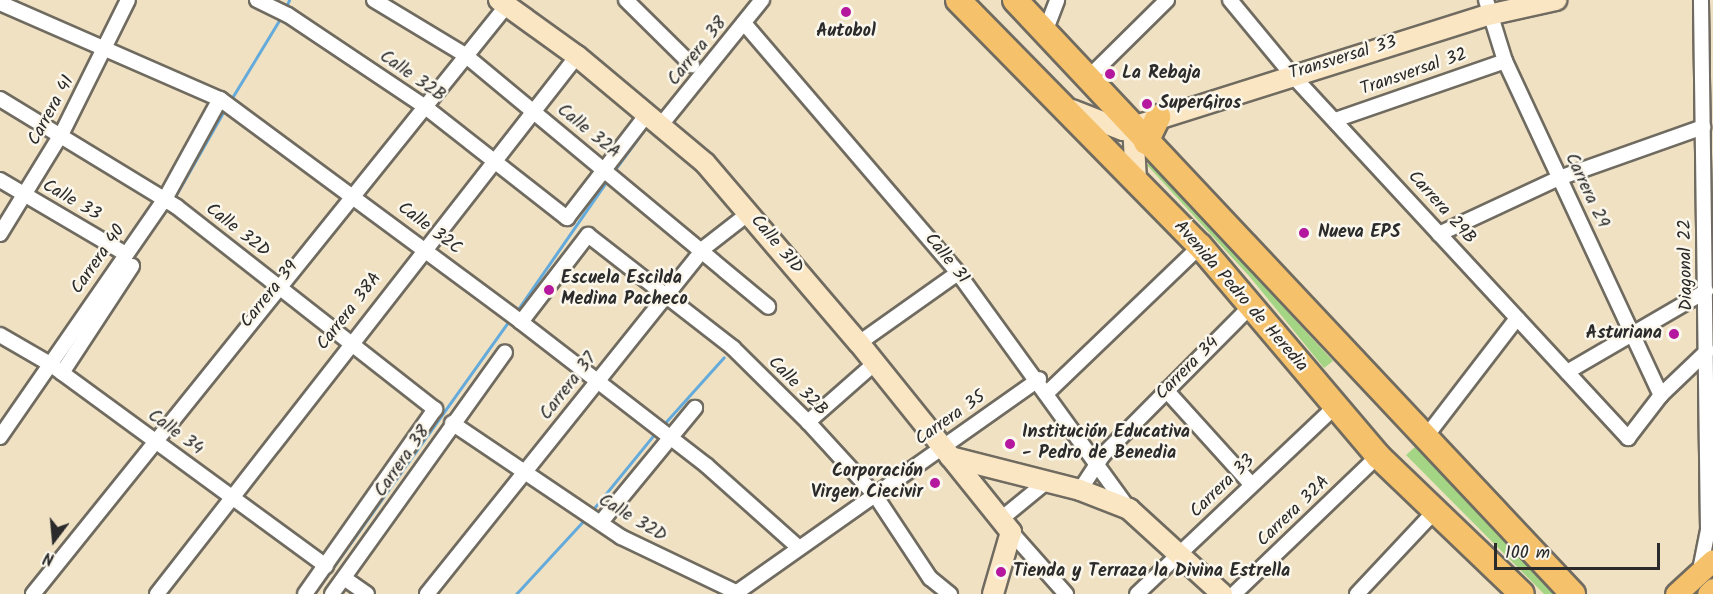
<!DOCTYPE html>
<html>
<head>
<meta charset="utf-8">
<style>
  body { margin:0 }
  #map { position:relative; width:1713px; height:594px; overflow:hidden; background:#f0e1c3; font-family:Kalam,sans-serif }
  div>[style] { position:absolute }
  .green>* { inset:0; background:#a4d584 }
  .stream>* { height:3px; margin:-1.5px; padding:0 1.5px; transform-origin:1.5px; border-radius:1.5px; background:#64abdb }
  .roads { filter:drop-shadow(2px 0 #706b60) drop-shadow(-2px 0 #706b60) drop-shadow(0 2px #706b60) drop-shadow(0 -2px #706b60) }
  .street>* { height:14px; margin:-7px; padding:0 7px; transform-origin:7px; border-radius:7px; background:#fff }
  .secondary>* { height:20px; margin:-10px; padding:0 10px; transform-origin:10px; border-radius:10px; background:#fbe6c4 }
  .primary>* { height:21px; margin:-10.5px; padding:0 10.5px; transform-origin:10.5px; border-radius:10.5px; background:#f5c16b }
  .highway>* { height:24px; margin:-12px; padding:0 12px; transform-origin:12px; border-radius:12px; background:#f5c16b }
  .dots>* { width:16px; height:16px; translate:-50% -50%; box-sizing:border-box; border:3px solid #fbf7ec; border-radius:50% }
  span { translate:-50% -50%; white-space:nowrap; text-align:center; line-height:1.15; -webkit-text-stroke:5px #fbf7ec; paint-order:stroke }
  .poi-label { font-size:18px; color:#2b2b2b; font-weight:700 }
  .left { translate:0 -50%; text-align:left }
  .right { translate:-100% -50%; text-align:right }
  .street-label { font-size:18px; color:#2b2b2b }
  .north { position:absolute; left:24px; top:510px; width:60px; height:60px; -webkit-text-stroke:4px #fbf7ec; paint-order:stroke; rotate:196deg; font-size:16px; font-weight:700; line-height:24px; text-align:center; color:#2b2b2b }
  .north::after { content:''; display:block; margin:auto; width:21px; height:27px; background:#2b2b2b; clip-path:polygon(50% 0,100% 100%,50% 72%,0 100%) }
  .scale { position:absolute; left:1494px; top:543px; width:166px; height:27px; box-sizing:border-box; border:3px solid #2b2b2b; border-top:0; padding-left:8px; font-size:18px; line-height:21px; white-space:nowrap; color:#2b2b2b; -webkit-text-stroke:4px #fbf7ec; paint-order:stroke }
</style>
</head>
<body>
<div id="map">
  <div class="green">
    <i style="clip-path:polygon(1150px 162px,1333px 361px,1324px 368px,1250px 277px,1147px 165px)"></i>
    <i style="clip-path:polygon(1415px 447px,1554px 594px,1544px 594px,1406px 455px)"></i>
  </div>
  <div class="stream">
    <i style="left:285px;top:9px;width:10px;rotate:-66deg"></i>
    <i style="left:230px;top:101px;width:98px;rotate:-58.7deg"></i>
    <i style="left:613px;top:172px;width:57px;rotate:-53.5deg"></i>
    <i style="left:173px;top:200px;width:105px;rotate:-60.3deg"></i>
    <i style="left:159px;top:219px;width:17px;rotate:-54deg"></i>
    <i style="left:516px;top:312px;width:162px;rotate:-55.3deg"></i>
    <i style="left:663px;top:425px;width:91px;rotate:-48.1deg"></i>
    <i style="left:590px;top:513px;width:104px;rotate:-50.8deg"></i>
    <i style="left:314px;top:594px;width:338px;rotate:-54.5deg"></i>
    <i style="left:516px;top:594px;width:103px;rotate:-47.4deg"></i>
  </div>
  <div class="roads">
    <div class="street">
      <i style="left:257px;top:0;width:34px;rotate:26deg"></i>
      <i style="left:288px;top:15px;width:164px;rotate:33.8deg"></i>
      <i style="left:424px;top:106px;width:182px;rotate:38.1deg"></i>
      <i style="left:567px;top:218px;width:131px;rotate:-52.4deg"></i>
      <i style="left:374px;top:0;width:106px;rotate:31.1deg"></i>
      <i style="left:465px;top:55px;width:394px;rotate:39.7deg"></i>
      <i style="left:626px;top:0;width:93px;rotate:44.6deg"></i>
      <i style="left:1230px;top:0;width:97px;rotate:50.4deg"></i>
      <i style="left:1292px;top:75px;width:495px;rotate:47.2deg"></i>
      <i style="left:1628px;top:438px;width:54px;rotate:-52.5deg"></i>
      <i style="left:1661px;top:395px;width:64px;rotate:-43.7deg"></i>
      <i style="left:1486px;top:0;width:64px;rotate:72.7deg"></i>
      <i style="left:1505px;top:61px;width:369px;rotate:65deg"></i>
      <i style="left:0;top:3px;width:240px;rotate:23.6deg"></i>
      <i style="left:220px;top:99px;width:375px;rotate:36.5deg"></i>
      <i style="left:521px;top:322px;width:235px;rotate:37.7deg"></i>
      <i style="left:707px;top:466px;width:122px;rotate:41.7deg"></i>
      <i style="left:744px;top:23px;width:329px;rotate:49.4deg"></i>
      <i style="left:958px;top:273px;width:291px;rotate:54.1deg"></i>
      <i style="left:1045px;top:32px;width:34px;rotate:-69deg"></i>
      <i style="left:1088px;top:78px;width:111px;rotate:-44.6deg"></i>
      <i style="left:0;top:99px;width:207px;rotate:31.4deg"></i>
      <i style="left:177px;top:207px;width:328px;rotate:38.1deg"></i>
      <i style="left:435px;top:409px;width:226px;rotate:125.1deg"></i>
      <i style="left:1335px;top:120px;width:180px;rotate:-19.1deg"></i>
      <i style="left:661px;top:125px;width:161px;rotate:-51.1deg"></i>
      <i style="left:0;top:180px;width:144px;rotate:30.5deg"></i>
      <i style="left:0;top:234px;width:119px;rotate:-58.5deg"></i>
      <i style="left:62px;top:133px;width:148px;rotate:-63.6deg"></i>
      <i style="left:1439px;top:234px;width:132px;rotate:-25deg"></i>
      <i style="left:1559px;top:178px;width:153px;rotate:-19.5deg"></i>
      <i style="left:521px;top:322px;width:110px;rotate:-52.4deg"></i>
      <i style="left:588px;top:235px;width:184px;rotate:37.9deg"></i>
      <i style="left:733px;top:348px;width:105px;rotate:44.6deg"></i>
      <i style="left:808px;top:422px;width:99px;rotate:47.5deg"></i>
      <i style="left:875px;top:495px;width:100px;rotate:56.5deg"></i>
      <i style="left:930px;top:578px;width:26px;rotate:39deg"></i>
      <i style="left:0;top:335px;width:58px;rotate:30.1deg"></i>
      <i style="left:50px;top:364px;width:342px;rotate:36.2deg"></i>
      <i style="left:859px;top:343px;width:121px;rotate:-35.3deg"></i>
      <i style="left:1567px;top:372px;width:161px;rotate:-30.2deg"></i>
      <i style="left:62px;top:373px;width:128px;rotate:-56.8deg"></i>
      <i style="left:1166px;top:390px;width:127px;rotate:47.9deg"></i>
      <i style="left:1048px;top:392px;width:211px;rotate:-43.8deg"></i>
      <i style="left:808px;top:422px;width:89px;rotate:-41.4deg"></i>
      <i style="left:452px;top:423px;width:204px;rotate:34deg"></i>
      <i style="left:621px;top:537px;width:132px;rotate:25.6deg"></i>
      <i style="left:0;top:437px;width:290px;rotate:-55.3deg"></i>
      <i style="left:165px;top:199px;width:114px;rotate:-61.2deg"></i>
      <i style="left:1425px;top:438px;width:151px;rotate:-52.5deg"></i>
      <i style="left:1080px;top:490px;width:42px;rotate:-56.7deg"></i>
      <i style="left:1103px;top:455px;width:211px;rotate:-45.2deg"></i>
      <i style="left:1001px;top:519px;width:57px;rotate:-39.3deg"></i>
      <i style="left:601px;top:522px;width:148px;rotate:-50.5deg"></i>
      <i style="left:1011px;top:532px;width:83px;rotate:48.4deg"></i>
      <i style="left:1700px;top:570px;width:41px;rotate:-78.7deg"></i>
      <i style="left:1708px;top:530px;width:530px;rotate:-90.76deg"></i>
      <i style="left:344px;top:578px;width:28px;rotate:35deg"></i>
      <i style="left:736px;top:593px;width:371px;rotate:-35.2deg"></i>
      <i style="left:33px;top:594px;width:756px;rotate:-51.17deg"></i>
      <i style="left:157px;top:594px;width:683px;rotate:-52.02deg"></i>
      <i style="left:332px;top:594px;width:297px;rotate:-54.4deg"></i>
      <i style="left:427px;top:594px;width:443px;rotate:-51.3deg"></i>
      <i style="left:704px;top:248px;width:57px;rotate:-37.9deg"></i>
      <i style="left:1137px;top:594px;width:272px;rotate:-43.4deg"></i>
      <i style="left:1234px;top:594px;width:199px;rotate:-43.8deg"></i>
      <i style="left:1357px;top:594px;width:112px;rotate:-46.8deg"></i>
    </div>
    <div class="secondary">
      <i style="left:499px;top:0;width:96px;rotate:35.7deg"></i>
      <i style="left:577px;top:56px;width:167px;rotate:39.9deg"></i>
      <i style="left:705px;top:163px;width:237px;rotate:49.5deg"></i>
      <i style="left:859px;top:343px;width:243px;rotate:51.2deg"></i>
      <i style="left:1011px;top:532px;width:65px;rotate:106.2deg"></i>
      <i style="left:1072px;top:110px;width:55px;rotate:21.4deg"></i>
      <i style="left:1123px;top:130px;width:383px;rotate:-17.5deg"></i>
      <i style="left:1488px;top:15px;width:70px;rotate:-12.4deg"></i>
      <i style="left:1133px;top:125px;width:56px;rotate:86.9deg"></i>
      <i style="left:950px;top:457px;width:134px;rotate:14.2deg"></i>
      <i style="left:1080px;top:490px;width:53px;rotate:21.2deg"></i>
      <i style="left:1129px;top:509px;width:126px;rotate:42.4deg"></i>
    </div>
    <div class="primary">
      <i style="left:1676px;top:594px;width:50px;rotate:-42.6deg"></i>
      <i style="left:1708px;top:594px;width:7px;rotate:-45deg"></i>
    </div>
    <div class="highway">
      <i style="left:958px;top:0;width:345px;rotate:45.5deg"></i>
      <i style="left:1200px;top:246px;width:275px;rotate:49.7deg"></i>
      <i style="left:1378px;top:456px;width:199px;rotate:43.8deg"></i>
      <i style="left:1015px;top:0;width:815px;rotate:46.79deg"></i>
      <i style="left:1146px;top:142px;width:28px;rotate:-64deg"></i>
    </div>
  </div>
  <div class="dots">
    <i style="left:846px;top:12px;background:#b5179e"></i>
    <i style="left:1110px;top:74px;background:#b5179e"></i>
    <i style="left:1147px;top:104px;background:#b5179e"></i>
    <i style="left:1304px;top:233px;background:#b5179e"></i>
    <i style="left:549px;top:290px;background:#b5179e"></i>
    <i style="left:1674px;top:334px;background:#b5179e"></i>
    <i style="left:1010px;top:444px;background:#b5179e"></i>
    <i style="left:935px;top:483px;background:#b5179e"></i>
    <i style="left:1001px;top:572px;background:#b5179e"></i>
  </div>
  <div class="poi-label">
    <span style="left:846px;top:32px">Autobol</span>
    <span class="left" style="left:1122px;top:74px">La Rebaja</span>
    <span class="left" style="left:1159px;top:104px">SuperGiros</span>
    <span class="left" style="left:1318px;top:233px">Nueva EPS</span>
    <span class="left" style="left:561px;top:290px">Escuela Escilda<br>Medina Pacheco</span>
    <span class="right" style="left:1662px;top:334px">Asturiana</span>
    <span class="left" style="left:1022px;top:444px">Institución Educativa<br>- Pedro de Benedia</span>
    <span class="right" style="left:923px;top:483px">Corporación<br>Virgen Ciecivir</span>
    <span class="left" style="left:1013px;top:572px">Tienda y Terraza la Divina Estrella</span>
  </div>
  <div class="street-label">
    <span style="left:698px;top:52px;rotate:-51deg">Carrera 38</span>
    <span style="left:1343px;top:59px;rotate:-17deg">Transversal 33</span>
    <span style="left:1414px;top:73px;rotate:-19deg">Transversal 32</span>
    <span style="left:412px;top:77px;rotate:35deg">Calle 32B</span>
    <span style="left:52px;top:111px;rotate:-61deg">Carrera 41</span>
    <span style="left:588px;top:132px;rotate:39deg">Calle 32A</span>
    <span style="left:1586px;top:191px;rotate:65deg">Carrera 29</span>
    <span style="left:71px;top:201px;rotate:30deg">Calle 33</span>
    <span style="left:1441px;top:208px;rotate:48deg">Carrera 29B</span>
    <span style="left:429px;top:229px;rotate:37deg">Calle 32C</span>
    <span style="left:237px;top:231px;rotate:38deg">Calle 32D</span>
    <span style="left:776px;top:245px;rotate:50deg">Calle 31D</span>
    <span style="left:946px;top:259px;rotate:51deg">Calle 31</span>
    <span style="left:99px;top:260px;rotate:-55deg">Carrera 40</span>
    <span style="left:1687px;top:265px;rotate:-91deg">Diagonal 22</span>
    <span style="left:270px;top:295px;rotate:-51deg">Carrera 39</span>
    <span style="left:1240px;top:297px;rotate:49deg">Avenida Pedro de Heredia</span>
    <span style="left:350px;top:312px;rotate:-52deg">Carrera 38A</span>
    <span style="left:1188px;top:369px;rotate:-45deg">Carrera 34</span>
    <span style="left:569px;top:387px;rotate:-52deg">Carrera 37</span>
    <span style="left:797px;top:387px;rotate:45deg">Calle 32B</span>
    <span style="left:951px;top:419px;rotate:-35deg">Carrera 35</span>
    <span style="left:175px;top:433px;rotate:36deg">Calle 34</span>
    <span style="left:403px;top:462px;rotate:-55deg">Carrera 38</span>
    <span style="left:1223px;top:487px;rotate:-44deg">Carrera 33</span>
    <span style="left:1294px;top:512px;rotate:-44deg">Carrera 32A</span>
    <span style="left:632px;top:519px;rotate:31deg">Calle 32D</span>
  </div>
  <div class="north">N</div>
  <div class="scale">100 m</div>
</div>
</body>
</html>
